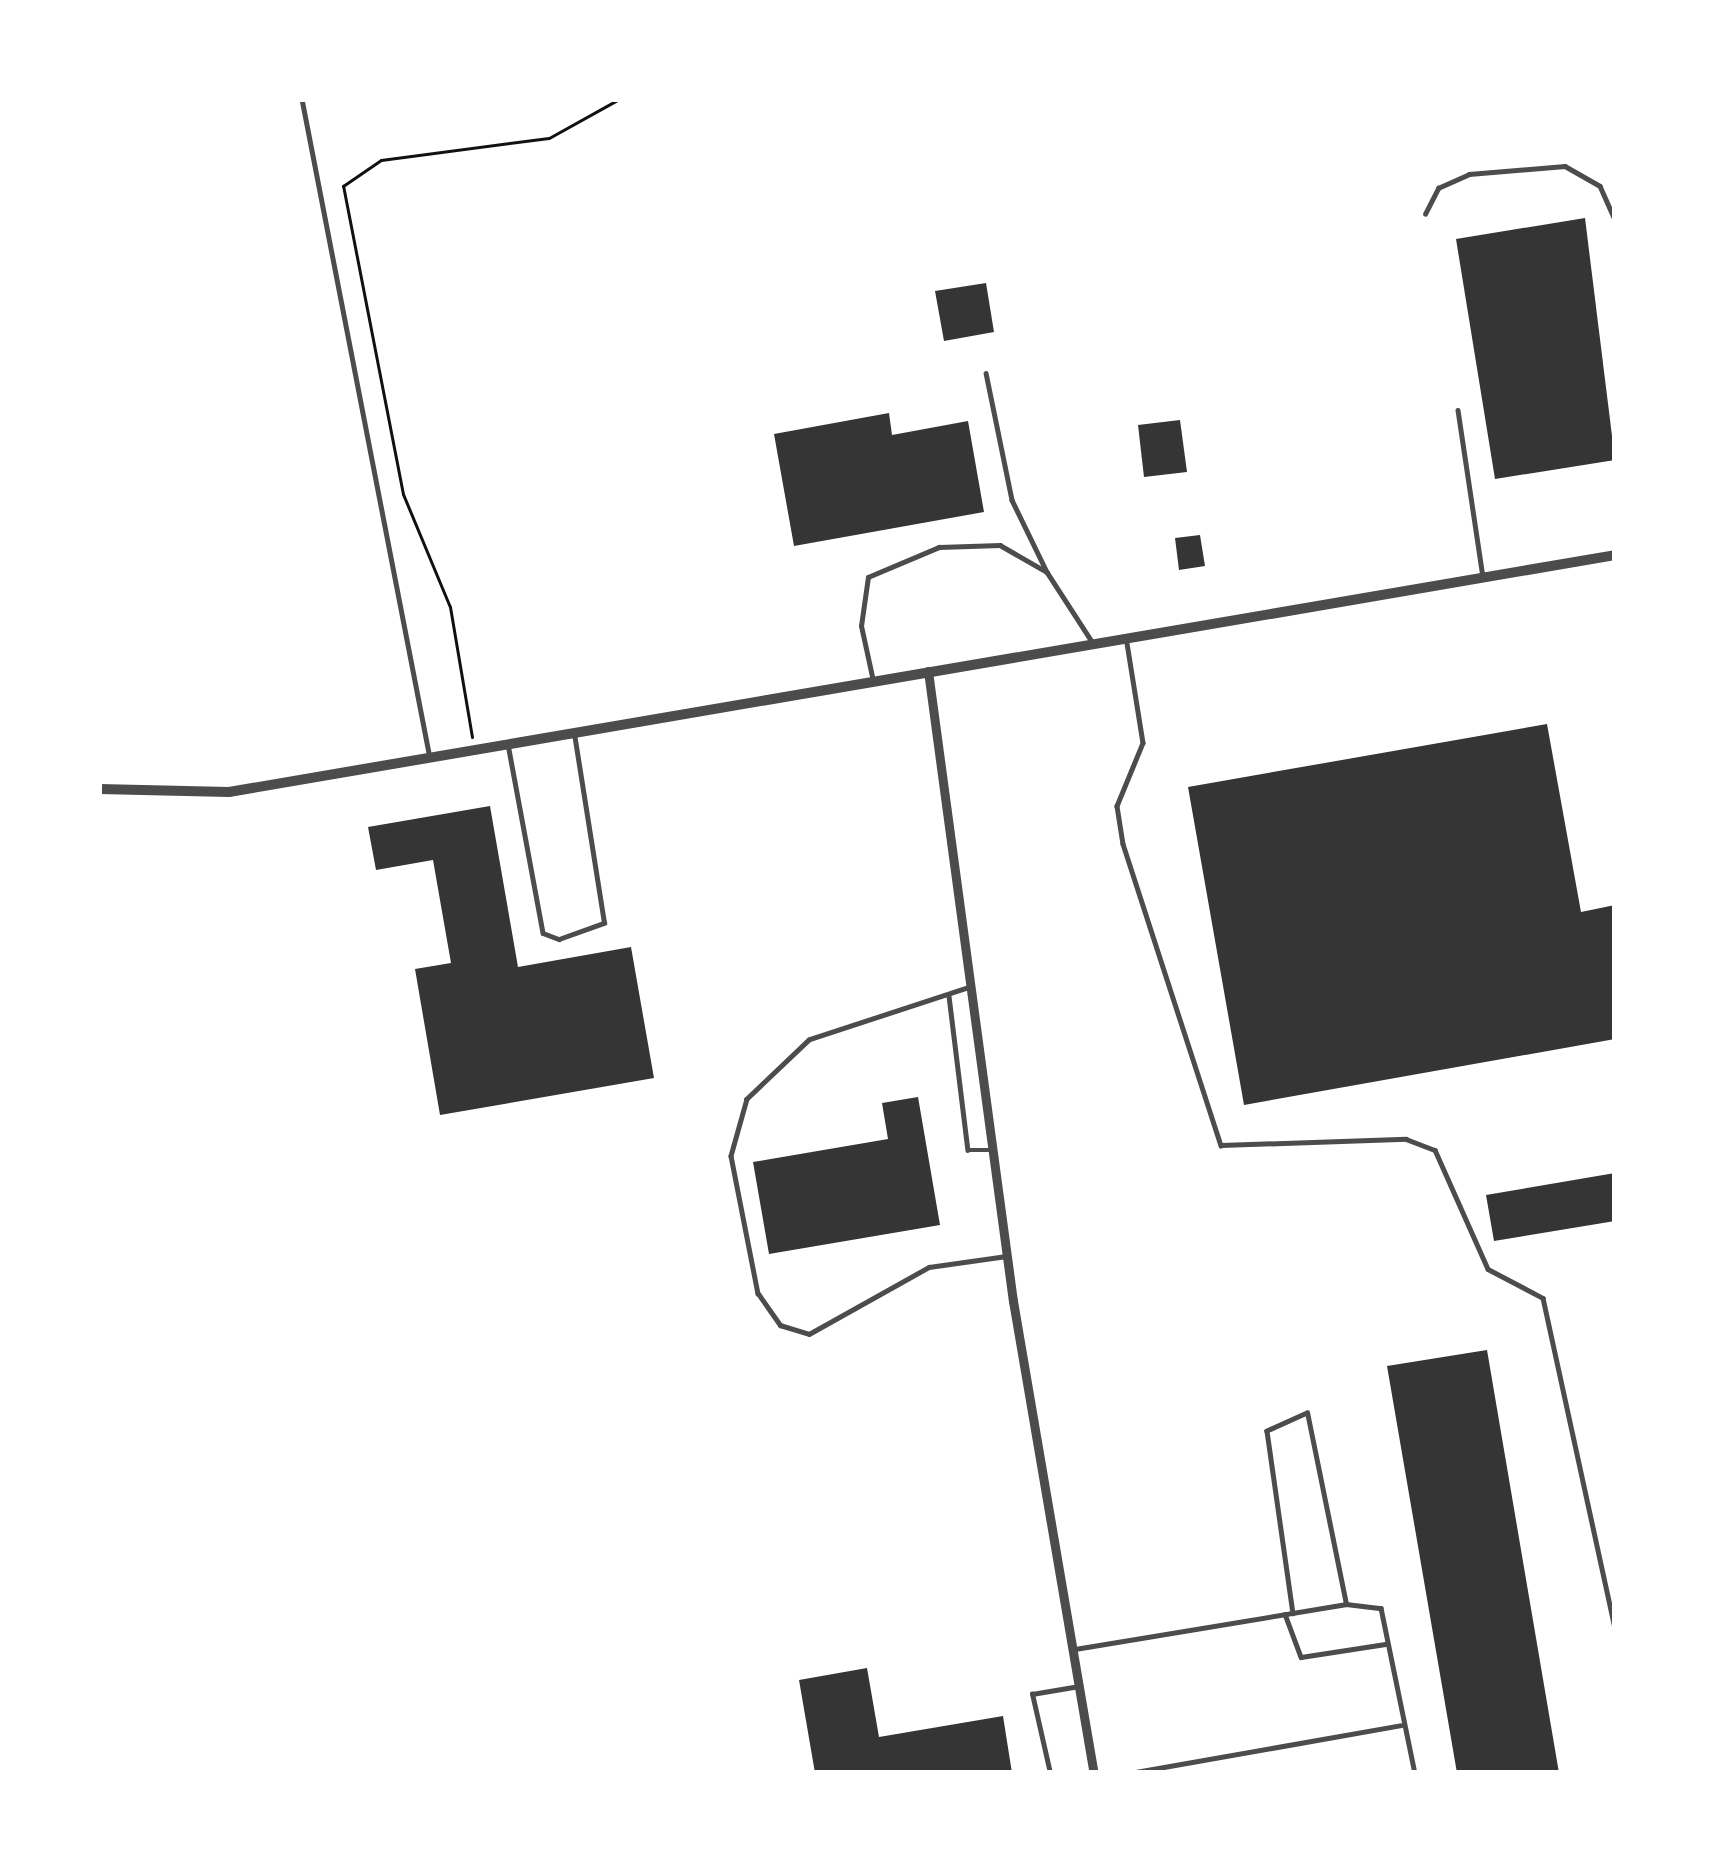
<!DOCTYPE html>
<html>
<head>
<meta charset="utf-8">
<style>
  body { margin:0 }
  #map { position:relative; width:1714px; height:1872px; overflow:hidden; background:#fff; font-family:Raleway,sans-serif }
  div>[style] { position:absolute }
  .building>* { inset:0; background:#353535 }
  .path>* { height:3px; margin:-1.5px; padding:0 1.5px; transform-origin:1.5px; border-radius:1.5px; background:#111 }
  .service>* { height:4.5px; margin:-2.25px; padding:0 2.25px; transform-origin:2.25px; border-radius:2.25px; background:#4c4c4c }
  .minor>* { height:9px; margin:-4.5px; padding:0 4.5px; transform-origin:4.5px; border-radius:4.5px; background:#4c4c4c }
  .tertiary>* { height:10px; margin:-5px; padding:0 5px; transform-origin:5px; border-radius:5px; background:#4c4c4c }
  span { translate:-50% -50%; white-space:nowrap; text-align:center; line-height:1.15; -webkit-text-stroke:12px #fff; paint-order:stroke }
  .frame { position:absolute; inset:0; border:102px solid #fff; pointer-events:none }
</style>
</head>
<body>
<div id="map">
  <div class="building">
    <i style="clip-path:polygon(1585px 218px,1615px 460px,1495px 479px,1456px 239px)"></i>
    <i style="clip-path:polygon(986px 283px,994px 332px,944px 341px,935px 291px)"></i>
    <i style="clip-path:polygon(889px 413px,892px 435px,968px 421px,984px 512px,794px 546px,774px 434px)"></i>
    <i style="clip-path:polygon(1180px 420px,1187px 472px,1144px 477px,1138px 425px)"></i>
    <i style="clip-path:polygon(1200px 535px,1205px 566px,1179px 570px,1175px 538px)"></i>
    <i style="clip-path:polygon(1547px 724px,1581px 912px,1615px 905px,1615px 1039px,1244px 1105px,1188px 787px)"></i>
    <i style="clip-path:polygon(490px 806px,518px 967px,631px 947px,654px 1078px,440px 1115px,415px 969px,451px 963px,433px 860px,376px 870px,368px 827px)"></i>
    <i style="clip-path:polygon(918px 1097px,940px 1225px,769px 1254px,753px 1162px,888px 1139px,882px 1103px)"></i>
    <i style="clip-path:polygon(1615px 1173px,1615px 1221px,1494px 1241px,1486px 1195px)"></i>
    <i style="clip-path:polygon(1487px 1350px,1559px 1773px,1457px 1773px,1387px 1366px)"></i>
    <i style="clip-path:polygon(867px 1668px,879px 1737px,1003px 1716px,1012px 1773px,815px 1773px,799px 1680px)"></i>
  </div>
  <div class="path">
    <i style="left:472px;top:737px;width:132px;rotate:-99.6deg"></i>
    <i style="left:450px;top:607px;width:122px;rotate:-112.6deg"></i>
    <i style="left:403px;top:494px;width:314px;rotate:-101deg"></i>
    <i style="left:343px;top:186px;width:46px;rotate:-34.4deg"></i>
    <i style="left:381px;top:160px;width:169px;rotate:-7.5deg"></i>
    <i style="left:549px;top:138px;width:80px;rotate:-29.1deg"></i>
  </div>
  <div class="service">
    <i style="left:302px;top:99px;width:671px;rotate:79.01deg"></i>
    <i style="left:1425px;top:214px;width:29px;rotate:-63deg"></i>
    <i style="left:1438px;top:188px;width:34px;rotate:-24deg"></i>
    <i style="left:1469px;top:174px;width:96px;rotate:-4.8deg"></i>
    <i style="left:1565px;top:166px;width:40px;rotate:29.7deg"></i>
    <i style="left:1600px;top:186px;width:36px;rotate:66deg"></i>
    <i style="left:986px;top:373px;width:130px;rotate:78.4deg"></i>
    <i style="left:1012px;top:500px;width:80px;rotate:64.1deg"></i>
    <i style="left:1458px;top:410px;width:169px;rotate:81.5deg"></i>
    <i style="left:1127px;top:643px;width:101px;rotate:80.9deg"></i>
    <i style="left:1143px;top:743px;width:68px;rotate:112.4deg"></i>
    <i style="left:1117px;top:806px;width:38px;rotate:81deg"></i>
    <i style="left:1123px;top:844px;width:317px;rotate:72deg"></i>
    <i style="left:1221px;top:1145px;width:185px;rotate:-1.9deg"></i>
    <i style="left:1406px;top:1139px;width:31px;rotate:21deg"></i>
    <i style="left:1435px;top:1150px;width:130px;rotate:66deg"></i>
    <i style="left:1488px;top:1269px;width:62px;rotate:27.8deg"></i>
    <i style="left:1543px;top:1298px;width:339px;rotate:77.7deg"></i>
    <i style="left:873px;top:681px;width:56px;rotate:-102.3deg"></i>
    <i style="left:861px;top:626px;width:49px;rotate:-81.9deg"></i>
    <i style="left:868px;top:577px;width:77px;rotate:-22.9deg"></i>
    <i style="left:939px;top:547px;width:61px;rotate:-1.9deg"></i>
    <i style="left:1000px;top:545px;width:54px;rotate:29.9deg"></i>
    <i style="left:1047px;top:572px;width:85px;rotate:57.1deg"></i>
    <i style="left:508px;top:744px;width:192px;rotate:79.5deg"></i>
    <i style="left:543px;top:933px;width:17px;rotate:21deg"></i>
    <i style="left:559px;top:939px;width:48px;rotate:-19.6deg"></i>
    <i style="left:604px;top:923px;width:192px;rotate:-99deg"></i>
    <i style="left:970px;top:987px;width:169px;rotate:161.8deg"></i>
    <i style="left:809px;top:1040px;width:86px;rotate:136.4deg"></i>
    <i style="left:747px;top:1099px;width:59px;rotate:105.7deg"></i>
    <i style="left:731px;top:1156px;width:140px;rotate:78.9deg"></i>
    <i style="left:758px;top:1293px;width:39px;rotate:55deg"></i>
    <i style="left:780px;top:1325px;width:30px;rotate:17deg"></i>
    <i style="left:809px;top:1334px;width:137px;rotate:-29.2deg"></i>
    <i style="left:929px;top:1267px;width:78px;rotate:-8.1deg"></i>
    <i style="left:949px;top:996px;width:155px;rotate:83deg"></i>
    <i style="left:968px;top:1150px;width:25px"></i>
    <i style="left:1346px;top:1604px;width:35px;rotate:7deg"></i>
    <i style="left:1381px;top:1608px;width:168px;rotate:78.4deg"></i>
    <i style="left:1285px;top:1614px;width:46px;rotate:69.6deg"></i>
    <i style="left:1301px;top:1657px;width:85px;rotate:-8.8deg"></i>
    <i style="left:1075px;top:1649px;width:275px;rotate:-9.4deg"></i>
    <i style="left:1346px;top:1604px;width:195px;rotate:-101.5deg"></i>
    <i style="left:1307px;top:1413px;width:44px;rotate:155.8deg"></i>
    <i style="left:1267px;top:1431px;width:184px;rotate:81.9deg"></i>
    <i style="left:1050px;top:1773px;width:81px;rotate:-102.8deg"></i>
    <i style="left:1032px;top:1694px;width:49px;rotate:-9.5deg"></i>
    <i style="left:1130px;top:1773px;width:275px;rotate:-10deg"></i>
  </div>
  <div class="minor">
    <i style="left:928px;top:671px;width:636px;rotate:82.32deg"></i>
    <i style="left:1013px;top:1301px;width:479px;rotate:80.3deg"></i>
  </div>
  <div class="tertiary">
    <i style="left:99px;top:789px;width:130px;rotate:1.3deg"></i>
    <i style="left:229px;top:792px;width:1406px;rotate:-9.7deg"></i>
  </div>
  <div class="frame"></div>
</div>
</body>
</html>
